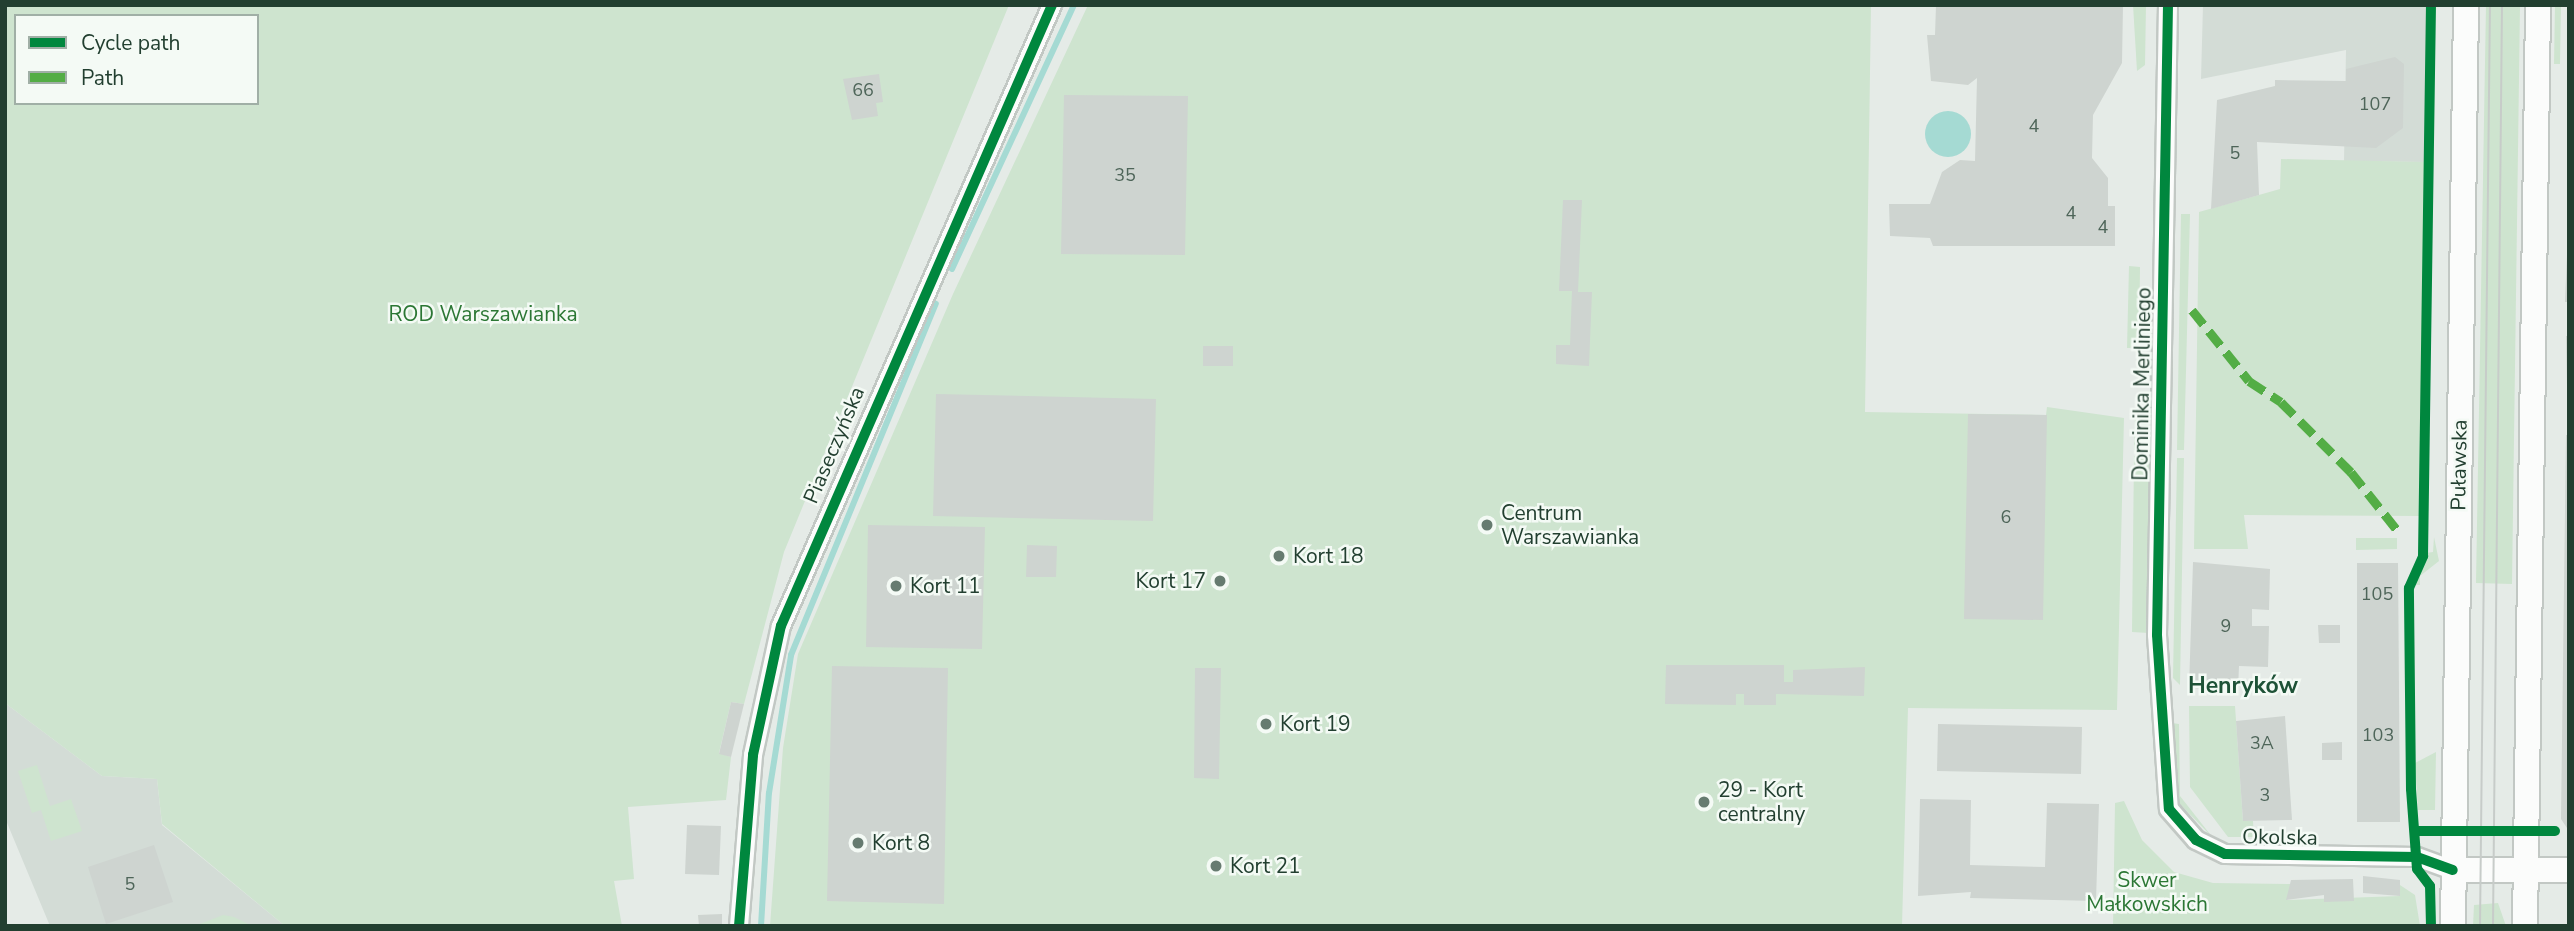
<!DOCTYPE html>
<html>
<head>
<meta charset="utf-8">
<style>
  body { margin:0 }
  #map { position:relative; width:2574px; height:931px; overflow:hidden; background:#e5ebe7; font-family:"Nunito Sans",sans-serif }
  div>[style] { position:absolute }
  .built>* { inset:0; background:#d3dcd6 }
  .green>* { inset:0; background:#cee4cf }
  .water>* { inset:0; background:#a5dad3 }
  .round { border-radius:50% }
  .stream>* { height:6px; margin:-3px; padding:0 3px; transform-origin:3px; border-radius:3px; background:#a5dad3 }
  .building>* { inset:0; background:#ced4d0 }
  .roads { filter:drop-shadow(2px 0 #c2c8c4) drop-shadow(-2px 0 #c2c8c4) drop-shadow(0 2px #c2c8c4) drop-shadow(0 -2px #c2c8c4) }
  .street>* { height:18px; margin:-9px; padding:0 9px; transform-origin:9px; border-radius:9px; background:#fbfcfb }
  .secondary>* { height:24px; margin:-12px; padding:0 12px; transform-origin:12px; border-radius:12px; background:#fbfcfb }
  .tram>* { height:2px; margin:-1px; padding:0 1px; transform-origin:1px; border-radius:1px; background:#c7ccc9 }
  .quiet>* { height:9px; margin-top:-4.5px; transform-origin:0; background:repeating-linear-gradient(90deg,#53ad45 0 18px,transparent 0 27px) }
  .cycleway>* { height:10px; margin:-5px; padding:0 5px; transform-origin:5px; border-radius:5px; background:#00873e }
  .dots>* { width:19px; height:19px; translate:-50% -50%; box-sizing:border-box; border:4px solid #f4faf5; border-radius:50% }
  span { translate:-50% -50%; white-space:nowrap; text-align:center; line-height:1.15; -webkit-text-stroke:5px #f4faf5; paint-order:stroke }
  .number-label { font-size:18px; color:#4e6559 }
  .number-label span { -webkit-text-stroke-width:0 }
  .park-label { font-size:21px; color:#2b7734 }
  .street-label { font-size:21px; color:#223f30 }
  .poi-label { font-size:21px; color:#223f30 }
  .left { translate:0 -50%; text-align:left }
  .right { translate:-100% -50%; text-align:right }
  .neighbourhood-label { font-size:23px; color:#1e5237; font-weight:700 }
  .frame { position:absolute; inset:0; border:7px solid #223f30; pointer-events:none }
  .legend { position:absolute; left:14px; top:14px; width:245px; height:91px; box-sizing:border-box; background:#f4faf5; border:2px solid #a0afa6; margin:0; padding:9px 12px; list-style:none; font-size:21px; color:#223f30 }
  .legend li { display:flex; align-items:center; gap:14px; height:35px }
  .legend b { width:35px; border:2px solid #a0afa6 }
</style>
</head>
<body>
<div id="map">
  <div class="built">
    <i style="clip-path:polygon(2203px 5px,2427px 5px,2425px 162px,2344px 161px,2346px 50px,2201px 79px)"></i>
    <i style="clip-path:polygon(5px 703px,102px 776px,157px 779px,162px 825px,285px 926px,50px 926px,5px 818px)"></i>
  </div>
  <div class="green">
    <i style="clip-path:polygon(evenodd,5px 5px,1009px 5px,784px 552px,744px 704px,731px 702px,719px 753px,731px 757px,726px 800px,628px 807px,634px 879px,614px 881px,622px 926px,285px 926px,162px 824px,157px 779px,102px 776px,5px 703px,5px 5px,16px 16px,257px 16px,257px 103px,16px 103px,16px 16px)"></i>
    <i style="clip-path:polygon(1088px 5px,1871px 5px,1865px 412px,2046px 415px,2047px 407px,2124px 418px,2117px 710px,1908px 708px,1902px 926px,770px 926px,783px 748px,798px 654px,953px 294px)"></i>
    <i style="clip-path:polygon(2133px 5px,2146px 5px,2145px 65px,2137px 71px)"></i>
    <i style="clip-path:polygon(2486px 5px,2520px 5px,2512px 584px,2476px 583px)"></i>
    <i style="clip-path:polygon(2555px 5px,2561px 5px,2560px 64px,2554px 64px)"></i>
    <i style="clip-path:polygon(2281px 159px,2425px 162px,2420px 516px,2244px 515px,2248px 549px,2194px 549px,2199px 212px,2280px 189px)"></i>
    <i style="clip-path:polygon(2181px 214px,2190px 214px,2184px 450px,2177px 450px)"></i>
    <i style="clip-path:polygon(2129px 266px,2140px 267px,2139px 348px,2127px 348px)"></i>
    <i style="clip-path:polygon(2135px 419px,2153px 423px,2154px 450px,2134px 450px)"></i>
    <i style="clip-path:polygon(2134px 456px,2152px 457px,2149px 633px,2132px 632px)"></i>
    <i style="clip-path:polygon(2177px 458px,2184px 458px,2180px 685px,2173px 678px)"></i>
    <i style="clip-path:polygon(2434px 537px,2439px 561px,2420px 576px,2420px 585px,2413px 585px,2426px 553px,2433px 552px)"></i>
    <i style="clip-path:polygon(2356px 538px,2397px 538px,2397px 549px,2356px 550px)"></i>
    <i style="clip-path:polygon(2189px 706px,2235px 706px,2243px 821px,2253px 821px,2254px 837px,2228px 837px,2190px 787px)"></i>
    <i style="clip-path:polygon(2172px 723px,2179px 724px,2180px 796px,2213px 838px,2175px 799px)"></i>
    <i style="clip-path:polygon(2436px 752px,2435px 810px,2418px 810px,2415px 763px)"></i>
    <i style="clip-path:polygon(37px 765px,50px 806px,71px 799px,82px 831px,51px 841px,41px 810px,32px 813px,18px 771px)"></i>
    <i style="clip-path:polygon(2124px 801px,2142px 840px,2174px 872px,2213px 883px,2291px 884px,2287px 900px,2400px 896px,2400px 885px,2415px 895px,2420px 926px,2113px 926px,2115px 803px)"></i>
    <i style="clip-path:polygon(2498px 903px,2506px 926px,2473px 926px,2474px 905px)"></i>
    <i style="clip-path:polygon(223px 915px,234px 917px,252px 926px,195px 926px)"></i>
  </div>
  <div class="water">
    <i class="round" style="left:1925px;top:111px;width:46px;height:46px"></i>
  </div>
  <div class="stream">
    <i style="left:952px;top:269px;width:291px;rotate:-65.2deg"></i>
    <i style="left:761px;top:926px;width:133px;rotate:-86.6deg"></i>
    <i style="left:769px;top:793px;width:140px;rotate:-80.9deg"></i>
    <i style="left:791px;top:655px;width:380px;rotate:-67.6deg"></i>
  </div>
  <div class="building">
    <i style="clip-path:polygon(1936px 5px,2123px 5px,2122px 63px,2093px 115px,2092px 158px,2108px 178px,2108px 206px,2115px 206px,2115px 246px,1933px 246px,1930px 238px,1890px 236px,1889px 204px,1930px 204px,1942px 172px,1960px 160px,1975px 161px,1977px 78px,1968px 85px,1931px 81px,1927px 35px,1935px 35px)"></i>
    <i style="clip-path:polygon(2395px 57px,2404px 64px,2403px 128px,2376px 148px,2257px 142px,2259px 195px,2211px 209px,2217px 100px,2275px 86px,2275px 80px,2346px 81px,2346px 69px)"></i>
    <i style="clip-path:polygon(879px 74px,883px 102px,876px 103px,878px 116px,852px 120px,843px 79px)"></i>
    <i style="clip-path:polygon(1064px 95px,1188px 96px,1185px 255px,1061px 254px)"></i>
    <i style="clip-path:polygon(1563px 200px,1582px 200px,1578px 292px,1592px 292px,1589px 366px,1556px 364px,1556px 345px,1570px 345px,1572px 291px,1559px 291px)"></i>
    <i style="clip-path:polygon(2569px 208px,2569px 302px,2565px 302px)"></i>
    <i style="clip-path:polygon(2566px 336px,2569px 336px,2569px 385px,2567px 385px)"></i>
    <i style="clip-path:polygon(1203px 346px,1233px 346px,1233px 366px,1203px 366px)"></i>
    <i style="clip-path:polygon(936px 394px,1156px 399px,1153px 521px,933px 516px)"></i>
    <i style="clip-path:polygon(1968px 414px,2047px 415px,2043px 620px,1964px 619px)"></i>
    <i style="clip-path:polygon(2566px 435px,2569px 435px,2569px 831px,2561px 819px)"></i>
    <i style="clip-path:polygon(868px 525px,985px 527px,982px 649px,866px 647px)"></i>
    <i style="clip-path:polygon(1027px 545px,1057px 546px,1056px 577px,1026px 577px)"></i>
    <i style="clip-path:polygon(2193px 562px,2270px 569px,2269px 610px,2252px 609px,2252px 626px,2269px 626px,2268px 667px,2239px 666px,2238px 690px,2189px 688px)"></i>
    <i style="clip-path:polygon(2357px 563px,2398px 563px,2400px 822px,2357px 822px)"></i>
    <i style="clip-path:polygon(2318px 625px,2340px 625px,2340px 643px,2319px 643px)"></i>
    <i style="clip-path:polygon(1666px 665px,1784px 665px,1784px 682px,1793px 682px,1793px 670px,1865px 667px,1864px 696px,1776px 694px,1776px 705px,1744px 705px,1744px 694px,1736px 694px,1736px 705px,1665px 704px)"></i>
    <i style="clip-path:polygon(832px 666px,948px 668px,944px 904px,827px 901px)"></i>
    <i style="clip-path:polygon(1195px 668px,1221px 668px,1219px 779px,1194px 778px)"></i>
    <i style="clip-path:polygon(731px 702px,744px 704px,731px 757px,719px 754px)"></i>
    <i style="clip-path:polygon(2285px 716px,2292px 820px,2243px 821px,2236px 721px)"></i>
    <i style="clip-path:polygon(1938px 724px,2082px 727px,2081px 774px,1937px 771px)"></i>
    <i style="clip-path:polygon(2342px 742px,2342px 760px,2322px 760px,2322px 743px)"></i>
    <i style="clip-path:polygon(1920px 799px,1971px 800px,1970px 865px,2045px 867px,2047px 803px,2099px 804px,2096px 901px,1970px 898px,1971px 892px,1918px 896px)"></i>
    <i style="clip-path:polygon(687px 825px,721px 826px,719px 875px,685px 874px)"></i>
    <i style="clip-path:polygon(154px 845px,173px 902px,106px 924px,88px 867px)"></i>
    <i style="clip-path:polygon(2363px 876px,2400px 880px,2400px 896px,2363px 893px)"></i>
    <i style="clip-path:polygon(2353px 879px,2354px 901px,2324px 902px,2324px 895px,2286px 900px,2291px 880px)"></i>
    <i style="clip-path:polygon(722px 914px,722px 926px,699px 926px,698px 915px)"></i>
  </div>
  <div class="roads">
    <div class="street">
      <i style="left:2168px;top:5px;width:630px;rotate:91deg"></i>
      <i style="left:2157px;top:635px;width:174px;rotate:86.1deg"></i>
      <i style="left:2169px;top:809px;width:41px;rotate:48.9deg"></i>
      <i style="left:2196px;top:840px;width:32px;rotate:26deg"></i>
      <i style="left:2225px;top:854px;width:192px;rotate:0.9deg"></i>
      <i style="left:2417px;top:857px;width:38px;rotate:20deg"></i>
      <i style="left:739px;top:926px;width:172px;rotate:-85.3deg"></i>
      <i style="left:753px;top:755px;width:132px;rotate:-77.8deg"></i>
      <i style="left:781px;top:626px;width:678px;rotate:-66.42deg"></i>
    </div>
    <div class="secondary">
      <i style="left:2453px;top:870px;width:116px"></i>
      <i style="left:2453px;top:926px;width:921px;rotate:-89.19deg"></i>
      <i style="left:2525px;top:926px;width:921px;rotate:-89.19deg"></i>
    </div>
  </div>
  <div class="tram">
    <i style="left:2480px;top:926px;width:921px;rotate:-89.38deg"></i>
    <i style="left:2493px;top:926px;width:921px;rotate:-89.44deg"></i>
  </div>
  <div class="quiet">
    <i style="left:2192px;top:310px;width:91px;rotate:51.2deg"></i>
    <i style="left:2249px;top:381px;width:38px;rotate:33deg"></i>
    <i style="left:2281px;top:402px;width:99px;rotate:45deg"></i>
    <i style="left:2351px;top:472px;width:75px;rotate:51.5deg"></i>
  </div>
  <div class="cycleway">
    <i style="left:2168px;top:5px;width:630px;rotate:91deg"></i>
    <i style="left:2157px;top:635px;width:174px;rotate:86.1deg"></i>
    <i style="left:2169px;top:809px;width:41px;rotate:48.9deg"></i>
    <i style="left:2196px;top:840px;width:32px;rotate:26deg"></i>
    <i style="left:2225px;top:854px;width:192px;rotate:0.9deg"></i>
    <i style="left:2417px;top:857px;width:38px;rotate:20deg"></i>
    <i style="left:2417px;top:831px;width:138px"></i>
    <i style="left:739px;top:926px;width:172px;rotate:-85.3deg"></i>
    <i style="left:753px;top:755px;width:132px;rotate:-77.8deg"></i>
    <i style="left:781px;top:626px;width:678px;rotate:-66.42deg"></i>
    <i style="left:2431px;top:926px;width:40px;rotate:-91.4deg"></i>
    <i style="left:2430px;top:886px;width:21px;rotate:-127deg"></i>
    <i style="left:2417px;top:869px;width:80px;rotate:-94.3deg"></i>
    <i style="left:2411px;top:789px;width:201px;rotate:-90.6deg"></i>
    <i style="left:2409px;top:588px;width:35px;rotate:-66deg"></i>
    <i style="left:2423px;top:556px;width:551px;rotate:-89.17deg"></i>
  </div>
  <div class="dots">
    <i style="left:1487px;top:525px;background:#667b70"></i>
    <i style="left:1279px;top:556px;background:#667b70"></i>
    <i style="left:1220px;top:581px;background:#667b70"></i>
    <i style="left:896px;top:586px;background:#667b70"></i>
    <i style="left:1266px;top:724px;background:#667b70"></i>
    <i style="left:1704px;top:802px;background:#667b70"></i>
    <i style="left:858px;top:843px;background:#667b70"></i>
    <i style="left:1216px;top:866px;background:#667b70"></i>
  </div>
  <div class="number-label">
    <span style="left:863px;top:90px">66</span>
    <span style="left:2375px;top:104px">107</span>
    <span style="left:2034px;top:126px">4</span>
    <span style="left:2235px;top:153px">5</span>
    <span style="left:1125px;top:175px">35</span>
    <span style="left:2071px;top:213px">4</span>
    <span style="left:2103px;top:227px">4</span>
    <span style="left:2006px;top:517px">6</span>
    <span style="left:2377px;top:594px">105</span>
    <span style="left:2226px;top:626px">9</span>
    <span style="left:2378px;top:735px">103</span>
    <span style="left:2262px;top:743px">3A</span>
    <span style="left:2265px;top:795px">3</span>
    <span style="left:130px;top:884px">5</span>
  </div>
  <div class="park-label">
    <span style="left:483px;top:314px">ROD Warszawianka</span>
    <span style="left:2147px;top:892px">Skwer<br>Małkowskich</span>
  </div>
  <div class="street-label">
    <span style="left:2142px;top:384px;rotate:-89deg">Dominika Merliniego</span>
    <span style="left:834px;top:445px;rotate:-67deg">Piaseczyńska</span>
    <span style="left:2459px;top:465px;rotate:-89deg">Puławska</span>
    <span style="left:2280px;top:837px;rotate:1deg">Okolska</span>
  </div>
  <div class="poi-label">
    <span class="left" style="left:1501px;top:525px">Centrum<br>Warszawianka</span>
    <span class="left" style="left:1293px;top:556px">Kort 18</span>
    <span class="right" style="left:1206px;top:581px">Kort 17</span>
    <span class="left" style="left:910px;top:586px">Kort 11</span>
    <span class="left" style="left:1280px;top:724px">Kort 19</span>
    <span class="left" style="left:1718px;top:802px">29 - Kort<br>centralny</span>
    <span class="left" style="left:872px;top:843px">Kort 8</span>
    <span class="left" style="left:1230px;top:866px">Kort 21</span>
  </div>
  <div class="neighbourhood-label">
    <span style="left:2243px;top:686px">Henryków</span>
  </div>
  <div class="frame"></div>
  <ul class="legend">
  <li><b style="height:9px;background:#00873e"></b>Cycle path</li>
  <li><b style="height:9px;background:#53ad45"></b>Path</li>
  </ul>
</div>
</body>
</html>
